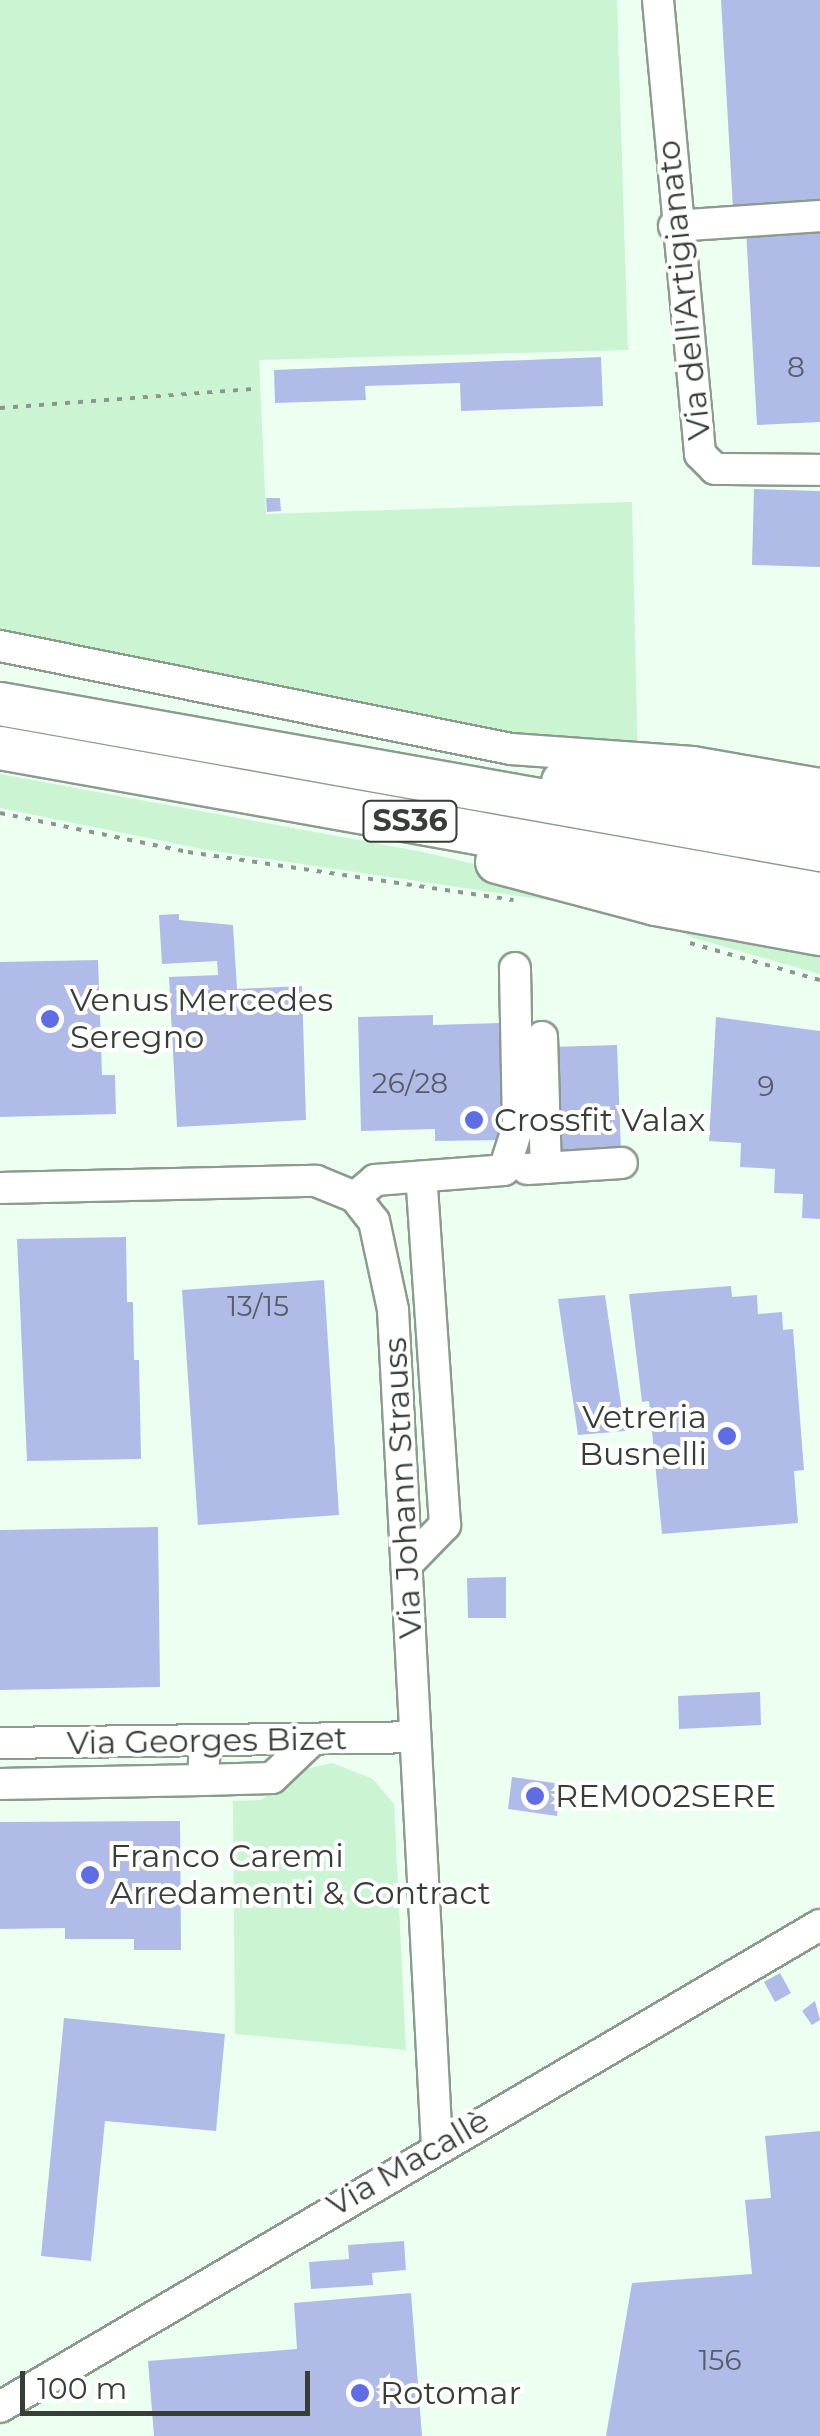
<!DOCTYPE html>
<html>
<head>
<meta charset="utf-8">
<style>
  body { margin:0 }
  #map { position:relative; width:820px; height:2436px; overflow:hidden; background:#edfff0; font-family:Montserrat,sans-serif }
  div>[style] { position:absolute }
  .green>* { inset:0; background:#cbf4d2 }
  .building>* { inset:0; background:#b1bbe8 }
  .path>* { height:4px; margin-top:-2px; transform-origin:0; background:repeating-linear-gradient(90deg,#8b978d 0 5px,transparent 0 13px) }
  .roads { filter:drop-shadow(2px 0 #8b9b8e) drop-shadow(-2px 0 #8b9b8e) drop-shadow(0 2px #8b9b8e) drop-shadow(0 -2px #8b9b8e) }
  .minor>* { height:30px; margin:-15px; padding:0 15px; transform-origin:15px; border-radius:15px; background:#fff }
  .highway>* { height:42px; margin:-21px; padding:0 21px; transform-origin:21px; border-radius:21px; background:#fff }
  .dots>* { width:28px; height:28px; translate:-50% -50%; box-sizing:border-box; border:5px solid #fff; border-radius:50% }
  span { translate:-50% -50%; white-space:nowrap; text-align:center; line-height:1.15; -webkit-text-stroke:8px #fff; paint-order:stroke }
  .number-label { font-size:28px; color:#565d64 }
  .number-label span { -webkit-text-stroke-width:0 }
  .shield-label span { padding:2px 8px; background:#fff; border:2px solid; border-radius:8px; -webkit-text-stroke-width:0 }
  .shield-label { font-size:30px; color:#373e38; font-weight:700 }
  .street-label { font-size:32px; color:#373e38 }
  .poi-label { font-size:32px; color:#373e38 }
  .left { translate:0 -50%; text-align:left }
  .right { translate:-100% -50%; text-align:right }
  .scale { position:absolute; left:20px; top:2371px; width:290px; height:45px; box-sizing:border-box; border:5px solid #373e38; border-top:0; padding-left:12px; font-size:30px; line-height:35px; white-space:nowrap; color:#373e38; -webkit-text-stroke:8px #fff; paint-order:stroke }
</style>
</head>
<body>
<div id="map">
  <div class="green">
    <i style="clip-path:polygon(0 0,617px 0,628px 350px,259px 360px,266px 514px,632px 502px,638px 769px,0 659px)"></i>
    <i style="clip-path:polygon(0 774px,423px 852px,820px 944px,820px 974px,694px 938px,640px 914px,207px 850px,0 808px)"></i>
    <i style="clip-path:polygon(332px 1763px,373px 1779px,394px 1804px,406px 2050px,235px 2034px,233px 1801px,261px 1800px,306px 1769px)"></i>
  </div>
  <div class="building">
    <i style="clip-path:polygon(721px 0,820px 0,820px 204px,733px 209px)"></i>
    <i style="clip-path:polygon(820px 226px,820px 422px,757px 425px,746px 230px)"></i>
    <i style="clip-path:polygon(601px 357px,603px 406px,461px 411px,460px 383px,365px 386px,366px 400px,275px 403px,274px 370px)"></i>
    <i style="clip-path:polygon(754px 489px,820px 491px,820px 567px,752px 565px)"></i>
    <i style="clip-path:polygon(266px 498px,280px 498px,281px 511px,267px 512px)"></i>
    <i style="clip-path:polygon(179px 914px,179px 920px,233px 925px,237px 989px,302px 986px,306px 1120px,177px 1127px,169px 977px,218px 975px,217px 961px,162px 964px,159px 915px)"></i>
    <i style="clip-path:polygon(98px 960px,102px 1075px,115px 1075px,116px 1114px,0 1117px,0 962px)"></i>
    <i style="clip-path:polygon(433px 1015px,433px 1025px,499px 1023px,502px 1140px,435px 1141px,435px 1129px,361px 1131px,358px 1017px)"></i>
    <i style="clip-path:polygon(716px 1017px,820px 1031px,820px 1219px,802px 1218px,803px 1194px,774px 1193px,775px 1169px,740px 1167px,741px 1143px,709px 1141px)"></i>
    <i style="clip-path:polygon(617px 1045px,621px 1151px,555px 1152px,551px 1047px)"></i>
    <i style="clip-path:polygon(126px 1237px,127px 1302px,133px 1302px,134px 1360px,139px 1360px,141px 1459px,27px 1461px,17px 1239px)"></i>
    <i style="clip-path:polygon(324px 1280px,339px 1515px,198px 1525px,182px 1290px)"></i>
    <i style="clip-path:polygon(731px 1286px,732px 1297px,757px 1295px,758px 1314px,782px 1312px,783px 1330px,793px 1329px,804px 1470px,794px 1471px,798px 1523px,662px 1534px,649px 1401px,642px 1402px,629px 1294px)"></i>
    <i style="clip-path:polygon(605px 1295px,625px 1431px,578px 1435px,558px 1299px)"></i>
    <i style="clip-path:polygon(158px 1527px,160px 1687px,0 1690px,0 1530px)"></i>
    <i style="clip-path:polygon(506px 1577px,506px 1618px,468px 1618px,467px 1578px)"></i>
    <i style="clip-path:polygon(760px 1692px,761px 1725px,679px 1729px,678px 1696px)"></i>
    <i style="clip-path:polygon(512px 1777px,561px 1784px,557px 1816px,508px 1809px)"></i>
    <i style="clip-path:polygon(180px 1821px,181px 1950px,134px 1950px,134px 1939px,65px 1939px,65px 1928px,0 1929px,0 1822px)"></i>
    <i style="clip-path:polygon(780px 1973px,791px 1993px,775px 2002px,764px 1982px)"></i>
    <i style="clip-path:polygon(815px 2001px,820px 2020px,812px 2025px,802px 2011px)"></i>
    <i style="clip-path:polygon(64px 2018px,225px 2034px,216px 2131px,105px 2121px,91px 2261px,41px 2256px)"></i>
    <i style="clip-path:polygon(820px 2131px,820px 2436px,606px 2436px,632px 2283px,752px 2274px,745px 2200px,771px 2198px,765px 2136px)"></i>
    <i style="clip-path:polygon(404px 2241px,406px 2270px,372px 2273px,373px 2285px,311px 2289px,309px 2262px,349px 2259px,348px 2245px)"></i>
    <i style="clip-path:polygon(411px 2293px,422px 2436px,154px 2436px,148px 2361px,297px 2349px,294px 2303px)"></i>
  </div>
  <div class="path">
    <i style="left:0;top:408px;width:255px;rotate:-4.3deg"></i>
    <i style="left:0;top:813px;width:192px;rotate:11.7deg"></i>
    <i style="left:188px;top:852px;width:329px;rotate:8.4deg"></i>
    <i style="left:690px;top:943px;width:135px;rotate:15.9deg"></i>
  </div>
  <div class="roads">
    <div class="minor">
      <i style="left:658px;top:0;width:456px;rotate:84.7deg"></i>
      <i style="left:700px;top:454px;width:21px;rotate:45deg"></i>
      <i style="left:715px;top:469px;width:105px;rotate:0.5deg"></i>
      <i style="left:674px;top:226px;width:146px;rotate:-3.9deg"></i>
      <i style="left:0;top:646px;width:521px;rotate:11.4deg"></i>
      <i style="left:511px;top:749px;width:182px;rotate:4.1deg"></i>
      <i style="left:693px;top:762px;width:129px;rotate:9.8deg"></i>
      <i style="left:542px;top:1037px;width:131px;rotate:88.3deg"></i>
      <i style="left:527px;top:1169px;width:95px;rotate:-3.6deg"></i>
      <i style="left:0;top:1188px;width:316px;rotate:-1.3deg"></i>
      <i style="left:316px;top:1181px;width:42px;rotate:22.3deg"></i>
      <i style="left:355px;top:1197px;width:31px;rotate:52deg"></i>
      <i style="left:374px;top:1221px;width:91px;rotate:77.9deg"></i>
      <i style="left:393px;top:1310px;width:837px;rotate:86.99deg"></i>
      <i style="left:355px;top:1197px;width:26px;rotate:-40deg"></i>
      <i style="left:375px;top:1180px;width:129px;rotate:-4.4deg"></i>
      <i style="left:504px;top:1170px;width:46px;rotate:-72.3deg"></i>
      <i style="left:518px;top:1126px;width:158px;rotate:-91.1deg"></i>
      <i style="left:409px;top:1562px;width:52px;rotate:-45.8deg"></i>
      <i style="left:445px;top:1525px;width:349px;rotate:-93.9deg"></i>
      <i style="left:0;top:1743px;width:414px;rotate:-0.8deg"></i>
      <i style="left:203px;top:1780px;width:69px;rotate:-1.7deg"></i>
      <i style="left:272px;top:1778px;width:54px;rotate:-43.5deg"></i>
      <i style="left:0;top:1784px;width:203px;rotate:-1.1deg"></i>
      <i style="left:203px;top:1780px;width:38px;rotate:-87deg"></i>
      <i style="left:0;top:2407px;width:951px;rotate:-30.45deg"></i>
    </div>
    <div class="highway">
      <i style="left:0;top:704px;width:833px;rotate:10.1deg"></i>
      <i style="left:0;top:748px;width:833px;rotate:10.1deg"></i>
      <i style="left:563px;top:782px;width:125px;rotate:1.8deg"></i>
      <i style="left:688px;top:786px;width:134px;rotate:10.7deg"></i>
      <i style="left:497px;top:862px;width:164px;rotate:14.8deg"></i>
      <i style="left:656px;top:904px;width:167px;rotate:10.4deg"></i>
    </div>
  </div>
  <div class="dots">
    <i style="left:50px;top:1019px;background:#5f6de4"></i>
    <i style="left:474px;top:1120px;background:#5f6de4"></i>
    <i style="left:727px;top:1436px;background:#5f6de4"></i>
    <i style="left:535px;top:1796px;background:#5f6de4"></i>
    <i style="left:90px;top:1875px;background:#5f6de4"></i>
    <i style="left:360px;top:2393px;background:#5f6de4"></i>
  </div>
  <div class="number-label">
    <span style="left:796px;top:367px">8</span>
    <span style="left:410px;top:1083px">26/28</span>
    <span style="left:766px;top:1086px">9</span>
    <span style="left:258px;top:1306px">13/15</span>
    <span style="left:720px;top:2360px">156</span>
  </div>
  <div class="shield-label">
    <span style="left:410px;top:821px">SS36</span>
  </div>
  <div class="street-label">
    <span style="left:684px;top:290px;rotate:-96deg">Via dell'Artigianato</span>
    <span style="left:403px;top:1488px;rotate:-93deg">Via Johann Strauss</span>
    <span style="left:207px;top:1741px;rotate:-1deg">Via Georges Bizet</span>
    <span style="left:408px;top:2163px;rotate:-30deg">Via Macallè</span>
  </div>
  <div class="poi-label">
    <span class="left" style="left:70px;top:1019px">Venus Mercedes<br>Seregno</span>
    <span class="left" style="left:494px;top:1120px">Crossfit Valax</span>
    <span class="right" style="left:707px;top:1436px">Vetreria<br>Busnelli</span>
    <span class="left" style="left:555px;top:1796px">REM002SERE</span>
    <span class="left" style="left:110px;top:1875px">Franco Caremi<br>Arredamenti &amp; Contract</span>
    <span class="left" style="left:380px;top:2393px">Rotomar</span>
  </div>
  <div class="scale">100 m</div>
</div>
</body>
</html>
